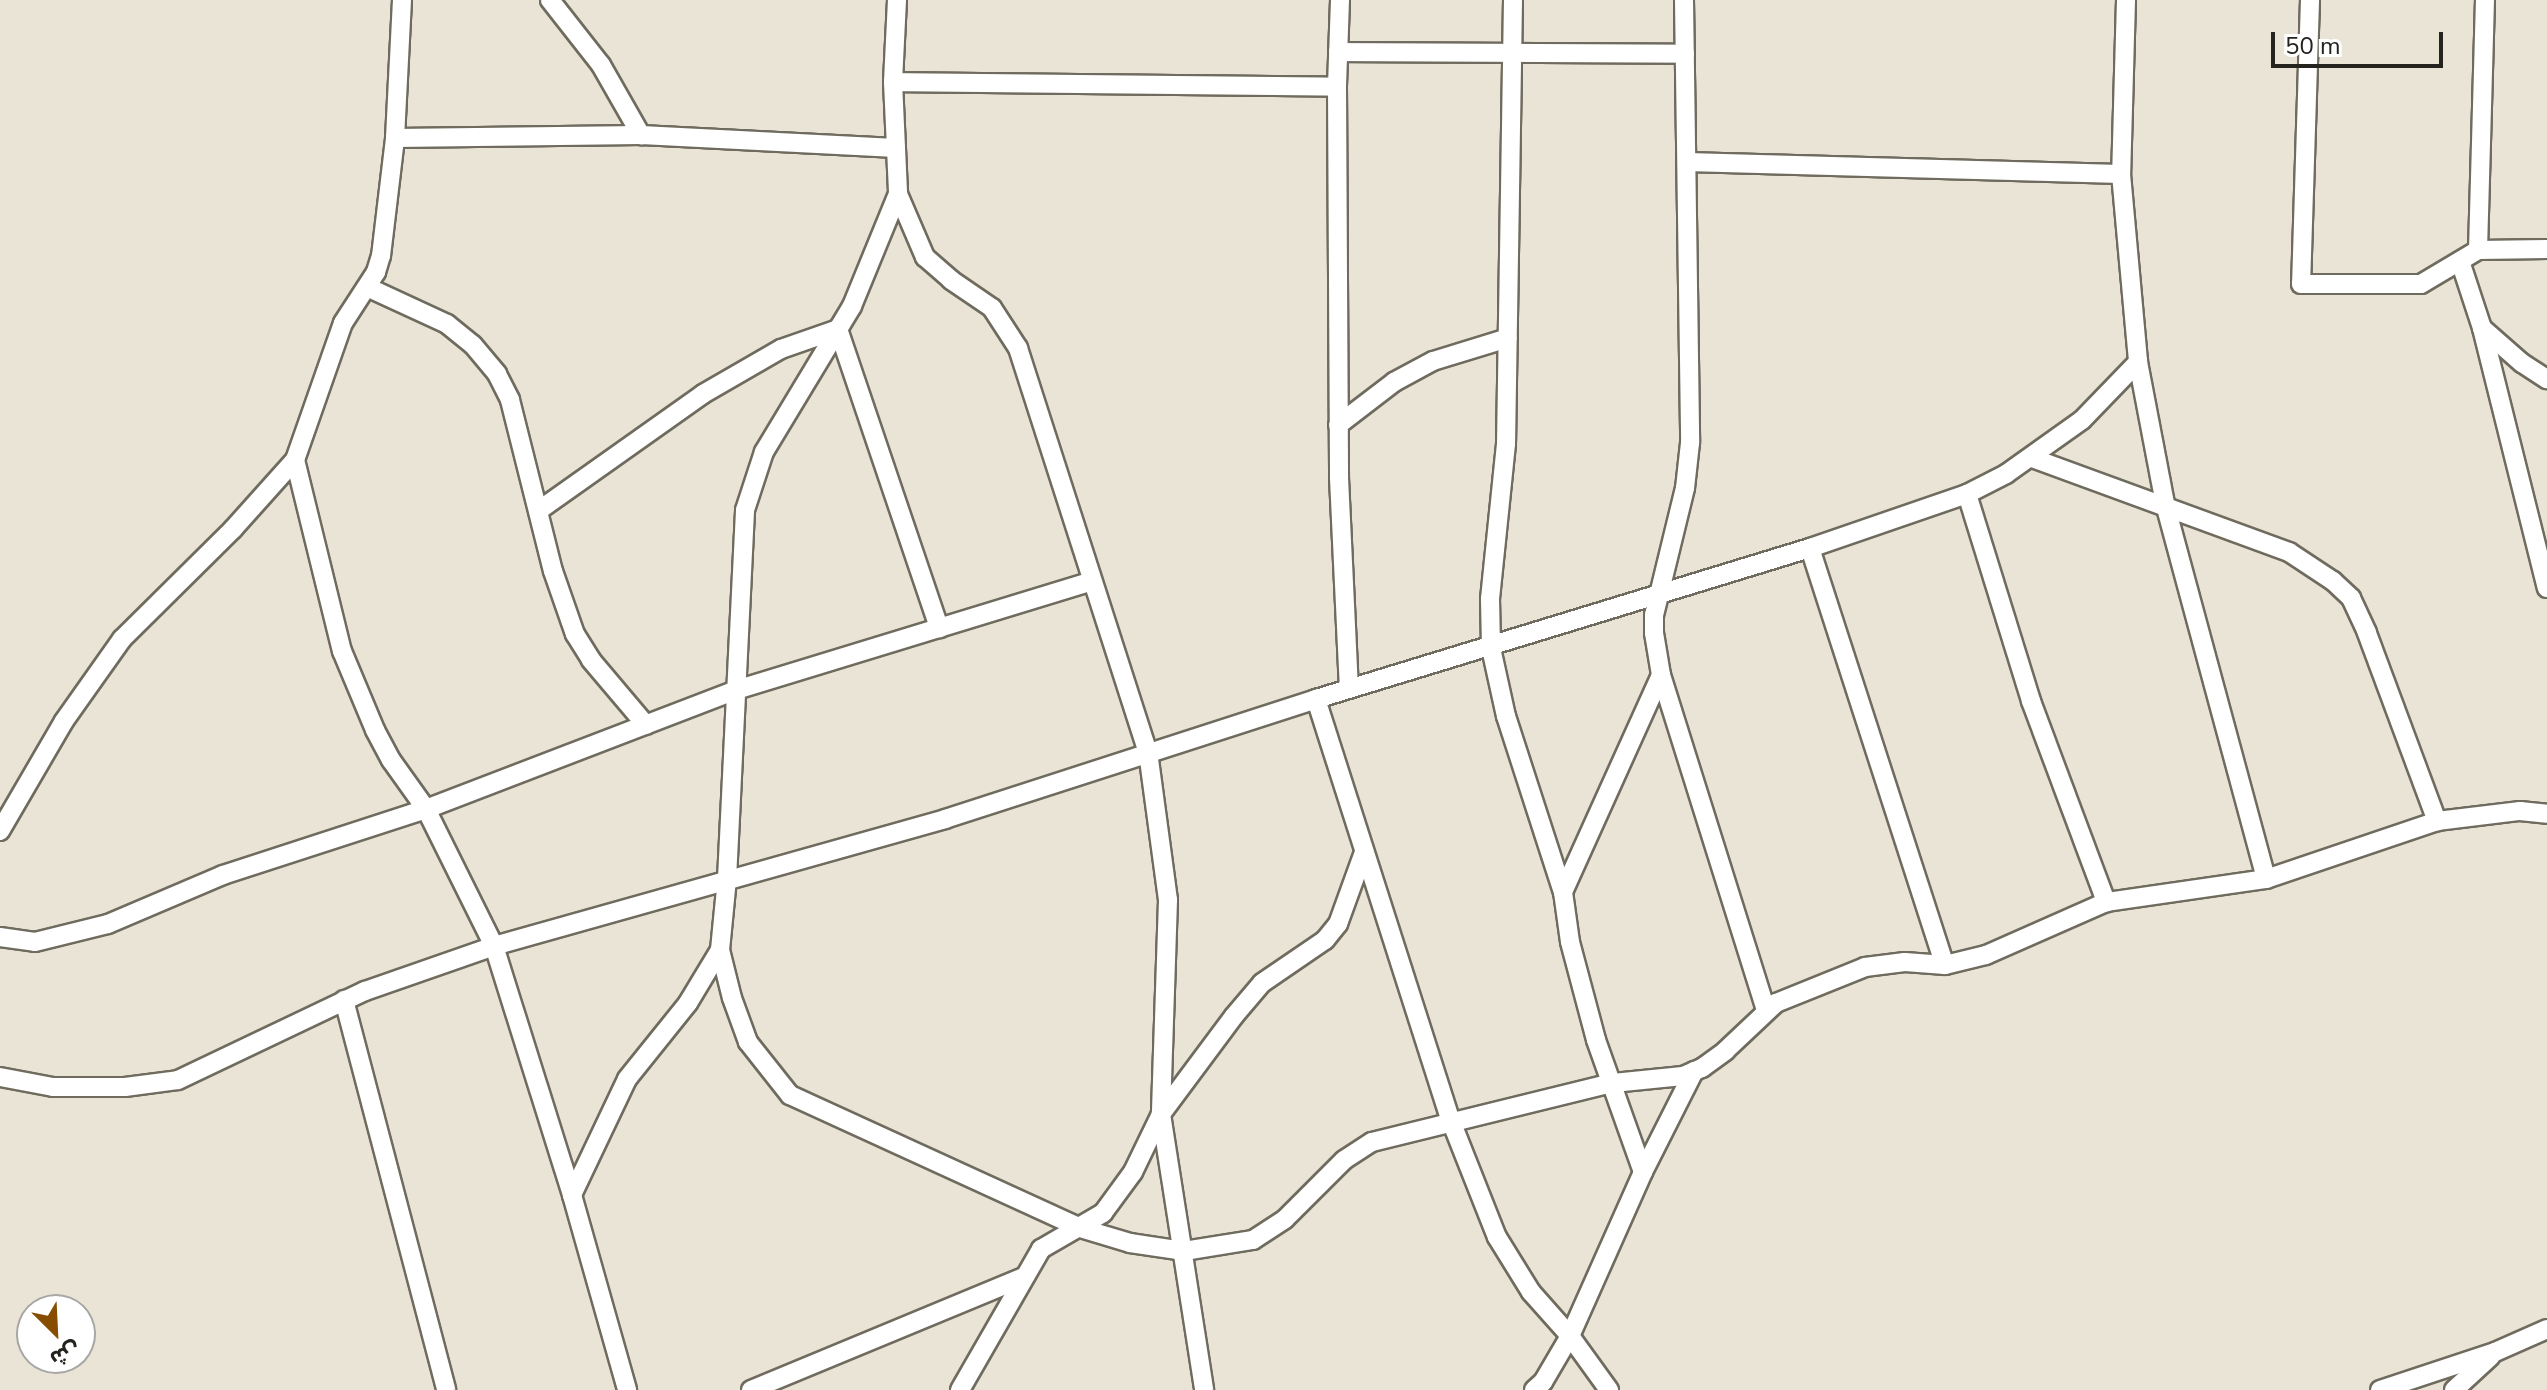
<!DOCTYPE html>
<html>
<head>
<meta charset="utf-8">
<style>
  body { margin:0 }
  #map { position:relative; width:2547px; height:1390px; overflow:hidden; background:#e9e4d5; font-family:"Nunito Sans","Noto Sans Arabic",sans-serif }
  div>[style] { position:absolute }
  .roads { filter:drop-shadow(2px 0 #6f6b5e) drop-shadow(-2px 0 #6f6b5e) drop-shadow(0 2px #6f6b5e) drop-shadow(0 -2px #6f6b5e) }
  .minor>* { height:18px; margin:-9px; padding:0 9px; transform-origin:9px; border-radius:9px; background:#fff }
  span { translate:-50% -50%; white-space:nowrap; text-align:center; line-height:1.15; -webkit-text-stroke:6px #fff; paint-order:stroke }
  .north { position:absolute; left:16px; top:1294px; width:80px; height:80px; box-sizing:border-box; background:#fff; border:2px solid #a8a7a5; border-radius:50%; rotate:156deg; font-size:22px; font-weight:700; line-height:32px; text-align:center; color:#25231d }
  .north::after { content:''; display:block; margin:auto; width:28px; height:36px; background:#874e02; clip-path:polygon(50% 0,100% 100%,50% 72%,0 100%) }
  .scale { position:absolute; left:2271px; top:32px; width:172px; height:36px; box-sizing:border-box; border:4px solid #25231d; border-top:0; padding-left:10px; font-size:24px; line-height:28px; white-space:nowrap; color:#25231d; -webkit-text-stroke:6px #fff; paint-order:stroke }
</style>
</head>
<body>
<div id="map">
  <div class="roads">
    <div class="minor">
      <i style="left:550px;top:0;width:83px;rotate:51.9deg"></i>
      <i style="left:601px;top:65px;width:81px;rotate:60.3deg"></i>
      <i style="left:897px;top:0;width:82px;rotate:92.8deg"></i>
      <i style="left:893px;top:82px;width:112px;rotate:87.4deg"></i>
      <i style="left:898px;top:194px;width:69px;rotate:66.8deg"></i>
      <i style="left:925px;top:257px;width:35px;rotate:41deg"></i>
      <i style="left:951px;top:280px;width:50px;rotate:34.3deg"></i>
      <i style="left:992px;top:308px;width:48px;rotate:57deg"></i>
      <i style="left:1018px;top:348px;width:424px;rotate:72.2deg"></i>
      <i style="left:1148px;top:752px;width:149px;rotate:82.3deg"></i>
      <i style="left:1168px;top:900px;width:214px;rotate:91.9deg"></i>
      <i style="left:1161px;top:1114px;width:279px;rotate:81.1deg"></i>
      <i style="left:1340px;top:0;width:87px;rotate:92deg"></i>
      <i style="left:1337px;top:87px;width:391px;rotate:89.7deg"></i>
      <i style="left:1339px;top:478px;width:211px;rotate:87.3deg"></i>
      <i style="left:1513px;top:0;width:444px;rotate:90.9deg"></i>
      <i style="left:1506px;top:444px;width:156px;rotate:95.9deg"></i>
      <i style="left:1490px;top:599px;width:49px;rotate:88.8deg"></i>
      <i style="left:1491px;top:648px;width:70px;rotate:77.6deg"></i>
      <i style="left:1506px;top:716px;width:185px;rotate:72.1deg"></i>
      <i style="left:1563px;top:892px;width:50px;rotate:82deg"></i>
      <i style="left:1570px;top:942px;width:101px;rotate:75.1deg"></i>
      <i style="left:1596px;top:1040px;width:140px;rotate:70.4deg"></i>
      <i style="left:1684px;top:0;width:443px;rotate:89.2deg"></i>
      <i style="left:1690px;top:443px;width:45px;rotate:96.3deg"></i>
      <i style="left:1685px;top:488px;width:131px;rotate:103.7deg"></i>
      <i style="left:1654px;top:615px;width:18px;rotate:90deg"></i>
      <i style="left:1654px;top:633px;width:43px;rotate:80.5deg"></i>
      <i style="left:1661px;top:675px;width:351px;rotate:72.6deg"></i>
      <i style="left:2126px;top:0;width:174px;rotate:91.6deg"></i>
      <i style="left:2121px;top:174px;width:189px;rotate:84.8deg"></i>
      <i style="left:2138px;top:362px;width:145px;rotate:79.2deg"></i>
      <i style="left:2165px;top:504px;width:388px;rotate:74.9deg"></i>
      <i style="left:2310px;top:0;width:284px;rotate:91.8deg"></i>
      <i style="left:2301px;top:284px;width:120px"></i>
      <i style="left:2421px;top:284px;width:66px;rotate:-30.8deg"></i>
      <i style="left:2478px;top:250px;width:69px;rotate:-0.8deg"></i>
      <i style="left:1338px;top:52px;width:347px;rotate:0.3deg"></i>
      <i style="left:893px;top:82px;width:444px;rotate:0.6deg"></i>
      <i style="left:395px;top:138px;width:246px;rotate:-0.7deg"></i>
      <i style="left:641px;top:135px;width:255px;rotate:2.9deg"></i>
      <i style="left:1687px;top:162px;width:434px;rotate:1.6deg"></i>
      <i style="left:2478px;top:250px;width:250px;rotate:-88.4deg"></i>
      <i style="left:2460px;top:261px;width:71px;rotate:71.8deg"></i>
      <i style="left:2482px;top:328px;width:268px;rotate:76deg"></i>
      <i style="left:367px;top:287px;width:88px;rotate:24.8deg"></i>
      <i style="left:447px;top:324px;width:33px;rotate:39deg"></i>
      <i style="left:473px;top:345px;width:38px;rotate:50deg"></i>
      <i style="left:497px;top:374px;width:29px;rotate:63deg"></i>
      <i style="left:510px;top:400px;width:176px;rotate:75.9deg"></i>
      <i style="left:553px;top:571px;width:67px;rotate:70.8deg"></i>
      <i style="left:575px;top:634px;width:31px;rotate:58deg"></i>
      <i style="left:591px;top:660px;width:85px;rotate:49.8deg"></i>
      <i style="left:2482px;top:328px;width:53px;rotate:41.2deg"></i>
      <i style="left:2522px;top:363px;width:30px;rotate:33deg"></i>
      <i style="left:1338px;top:425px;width:71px;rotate:-37.5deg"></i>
      <i style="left:1394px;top:382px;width:44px;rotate:-28.3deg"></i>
      <i style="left:1433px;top:361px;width:78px;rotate:-17deg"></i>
      <i style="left:2032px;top:458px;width:274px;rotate:20.1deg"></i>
      <i style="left:2289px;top:552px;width:53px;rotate:33.4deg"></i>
      <i style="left:2333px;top:581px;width:25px;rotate:43deg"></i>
      <i style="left:2351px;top:598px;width:38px;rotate:65deg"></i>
      <i style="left:2367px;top:633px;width:201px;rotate:69.6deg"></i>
      <i style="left:295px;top:460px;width:197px;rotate:76.2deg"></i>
      <i style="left:342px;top:651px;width:86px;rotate:67.3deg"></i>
      <i style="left:375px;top:730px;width:34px;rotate:62deg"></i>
      <i style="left:391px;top:760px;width:60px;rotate:54.5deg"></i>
      <i style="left:426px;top:809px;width:153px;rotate:63.6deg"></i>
      <i style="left:494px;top:946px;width:261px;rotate:72.6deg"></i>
      <i style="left:572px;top:1195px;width:203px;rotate:74.2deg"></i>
      <i style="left:1967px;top:494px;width:217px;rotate:72.8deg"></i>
      <i style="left:2031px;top:701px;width:215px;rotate:69.5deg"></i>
      <i style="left:538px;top:511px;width:202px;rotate:-35.3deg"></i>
      <i style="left:703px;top:394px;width:90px;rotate:-30deg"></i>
      <i style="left:781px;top:349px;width:60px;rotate:-19.3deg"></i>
      <i style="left:838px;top:329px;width:316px;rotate:71.3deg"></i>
      <i style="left:1810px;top:548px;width:438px;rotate:72.1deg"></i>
      <i style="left:1316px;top:699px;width:443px;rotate:72.3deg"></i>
      <i style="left:1451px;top:1121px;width:125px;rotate:68.4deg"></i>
      <i style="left:1497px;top:1237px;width:65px;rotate:58.3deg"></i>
      <i style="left:1531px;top:1292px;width:59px;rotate:48.4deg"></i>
      <i style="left:1570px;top:1336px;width:67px;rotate:54.2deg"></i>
      <i style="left:0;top:831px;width:127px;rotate:-59.8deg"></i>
      <i style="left:64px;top:721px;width:100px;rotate:-54.7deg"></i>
      <i style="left:122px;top:639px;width:156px;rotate:-44.7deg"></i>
      <i style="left:233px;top:529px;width:93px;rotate:-48.1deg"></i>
      <i style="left:295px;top:460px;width:145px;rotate:-70.7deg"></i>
      <i style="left:343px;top:323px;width:61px;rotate:-57.1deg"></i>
      <i style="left:376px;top:272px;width:17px;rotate:-73deg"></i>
      <i style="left:381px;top:256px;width:119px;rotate:-83.2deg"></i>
      <i style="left:395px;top:138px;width:138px;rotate:-87.1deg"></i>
      <i style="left:1563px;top:892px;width:238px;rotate:-65.7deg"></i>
      <i style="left:0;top:937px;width:35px;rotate:8deg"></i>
      <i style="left:35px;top:942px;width:75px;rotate:-13.9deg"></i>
      <i style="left:108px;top:924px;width:125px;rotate:-23.1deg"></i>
      <i style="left:223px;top:875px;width:213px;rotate:-18deg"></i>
      <i style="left:426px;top:809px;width:332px;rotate:-21deg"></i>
      <i style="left:736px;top:690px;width:372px;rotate:-17deg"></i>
      <i style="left:720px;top:950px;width:49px;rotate:76deg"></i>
      <i style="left:732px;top:998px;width:47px;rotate:70deg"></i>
      <i style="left:748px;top:1042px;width:68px;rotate:51.6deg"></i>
      <i style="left:790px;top:1095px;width:319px;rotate:24.6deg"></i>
      <i style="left:1080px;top:1228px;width:52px;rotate:16.7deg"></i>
      <i style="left:1130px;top:1243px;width:55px;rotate:8.4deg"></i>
      <i style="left:1184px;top:1251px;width:70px;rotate:-9.1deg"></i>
      <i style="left:1253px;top:1240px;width:38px;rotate:-33deg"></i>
      <i style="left:1285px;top:1219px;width:83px;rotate:-45deg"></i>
      <i style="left:1344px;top:1160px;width:33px;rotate:-33deg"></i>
      <i style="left:1372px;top:1142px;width:248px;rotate:-13.8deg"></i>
      <i style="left:1613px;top:1083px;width:70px;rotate:-5.7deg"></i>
      <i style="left:1683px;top:1076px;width:21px;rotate:-23deg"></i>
      <i style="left:1702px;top:1068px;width:29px;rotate:-36deg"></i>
      <i style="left:1725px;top:1051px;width:70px;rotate:-43.3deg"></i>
      <i style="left:1776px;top:1003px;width:96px;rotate:-22deg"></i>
      <i style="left:1865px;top:967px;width:40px;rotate:-7.1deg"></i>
      <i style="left:1905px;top:962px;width:40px;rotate:4.3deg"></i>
      <i style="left:1945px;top:965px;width:42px;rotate:-13.7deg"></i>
      <i style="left:1986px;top:955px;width:131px;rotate:-23.8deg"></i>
      <i style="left:2106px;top:902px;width:162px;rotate:-8.2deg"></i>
      <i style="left:2266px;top:879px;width:181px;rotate:-18.7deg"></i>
      <i style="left:2437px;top:821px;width:84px;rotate:-6.9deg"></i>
      <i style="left:2520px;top:811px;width:27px;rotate:6deg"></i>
      <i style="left:344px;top:1000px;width:403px;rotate:75.3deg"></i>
      <i style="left:0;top:1077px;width:54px;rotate:10.7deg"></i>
      <i style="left:53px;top:1087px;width:72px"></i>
      <i style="left:125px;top:1087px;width:53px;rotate:-7.5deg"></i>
      <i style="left:178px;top:1080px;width:207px;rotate:-25.5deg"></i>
      <i style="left:365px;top:991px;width:137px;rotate:-19.2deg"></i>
      <i style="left:494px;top:946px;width:469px;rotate:-15.7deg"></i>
      <i style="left:945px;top:819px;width:390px;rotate:-17.9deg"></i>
      <i style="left:1316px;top:699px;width:517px;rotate:-17deg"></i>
      <i style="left:1810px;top:548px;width:166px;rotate:-19deg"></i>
      <i style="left:1967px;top:494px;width:44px;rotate:-27.1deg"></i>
      <i style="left:2006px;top:474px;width:93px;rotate:-35.4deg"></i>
      <i style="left:2082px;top:420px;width:81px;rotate:-46deg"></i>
      <i style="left:572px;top:1195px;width:128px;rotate:-64.6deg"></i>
      <i style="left:627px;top:1079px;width:97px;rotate:-51.2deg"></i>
      <i style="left:688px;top:1003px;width:62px;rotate:-58.9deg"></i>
      <i style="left:720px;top:950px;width:71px;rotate:-84.4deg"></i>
      <i style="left:727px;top:879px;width:369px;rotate:-87.2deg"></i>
      <i style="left:745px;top:510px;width:61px;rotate:-71.9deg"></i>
      <i style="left:764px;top:452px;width:170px;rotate:-58.9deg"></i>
      <i style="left:852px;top:306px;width:121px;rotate:-67.7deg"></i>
      <i style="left:751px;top:1390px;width:295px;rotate:-22.5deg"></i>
      <i style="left:960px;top:1390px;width:163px;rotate:-60.1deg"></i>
      <i style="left:1041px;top:1249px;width:72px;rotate:-30.1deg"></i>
      <i style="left:1103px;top:1213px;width:51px;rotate:-53.8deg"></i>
      <i style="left:1133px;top:1172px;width:64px;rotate:-64.2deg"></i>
      <i style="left:1161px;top:1114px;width:122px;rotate:-53.3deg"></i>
      <i style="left:1234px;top:1016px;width:43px;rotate:-49.7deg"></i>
      <i style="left:1262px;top:983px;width:76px;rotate:-34.3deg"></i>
      <i style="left:1325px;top:940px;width:21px;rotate:-51deg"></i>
      <i style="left:1338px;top:924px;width:77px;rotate:-70.1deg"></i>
      <i style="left:1534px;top:1390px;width:12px;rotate:-42deg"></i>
      <i style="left:1543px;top:1382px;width:53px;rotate:-59.6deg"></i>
      <i style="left:1570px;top:1336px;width:180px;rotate:-66deg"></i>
      <i style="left:1643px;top:1172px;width:113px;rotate:-63.2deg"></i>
      <i style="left:2380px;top:1390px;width:121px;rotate:-18.3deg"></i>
      <i style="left:2495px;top:1352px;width:57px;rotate:-23.9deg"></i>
      <i style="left:2454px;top:1390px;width:49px;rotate:-42.5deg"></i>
    </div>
  </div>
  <div class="north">ش</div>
  <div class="scale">50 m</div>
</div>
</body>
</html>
